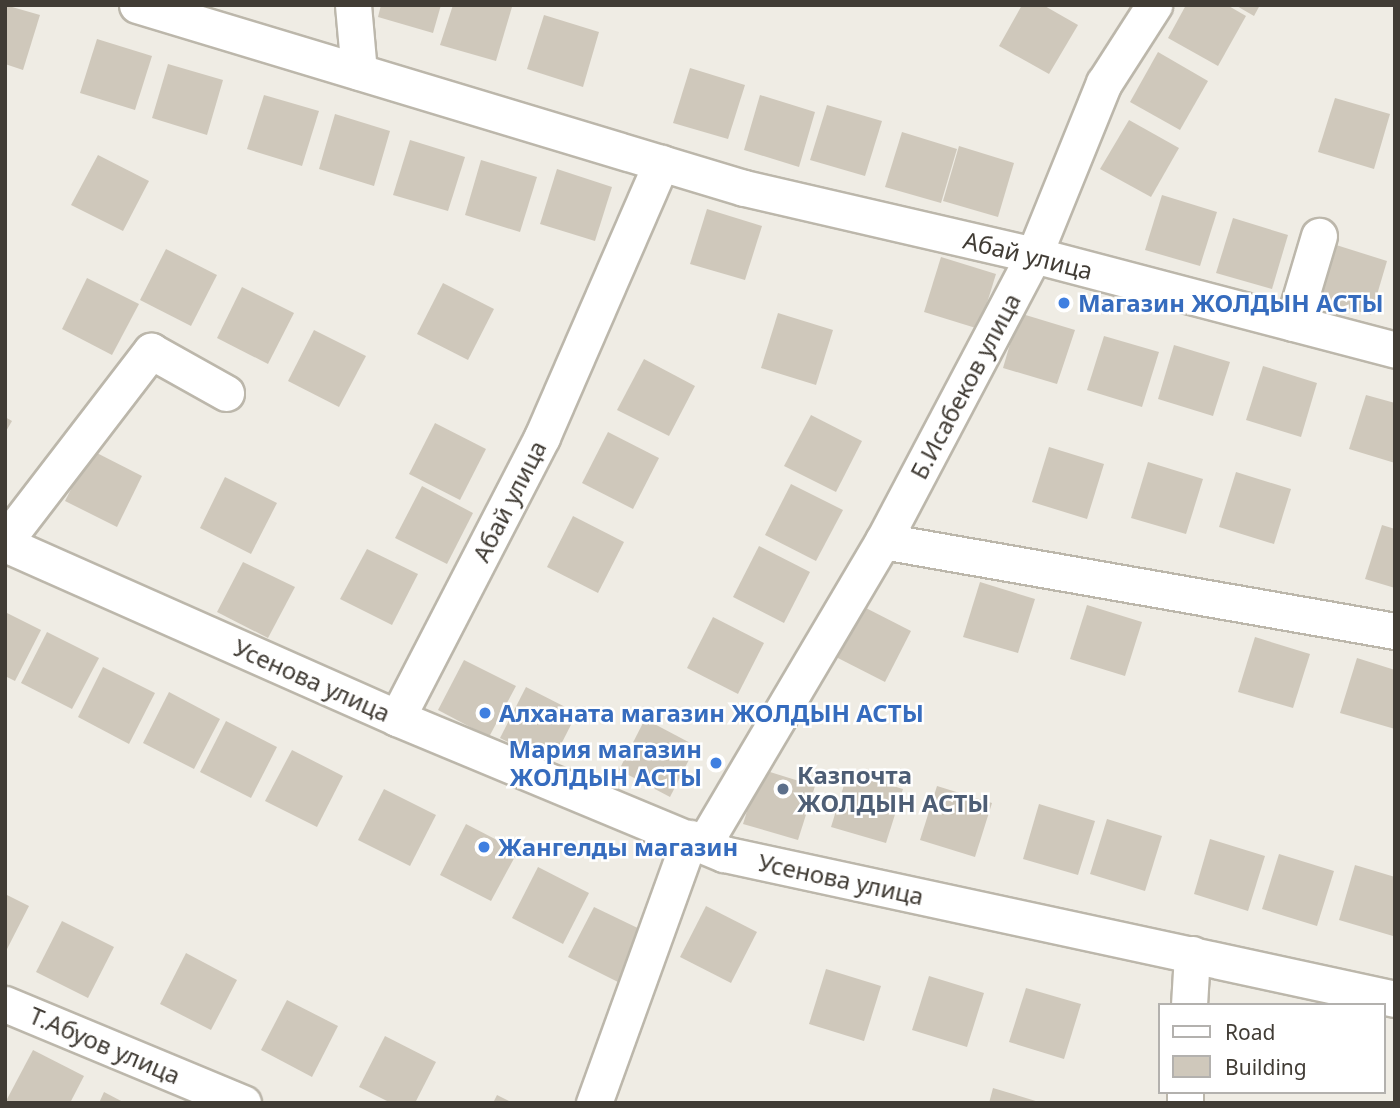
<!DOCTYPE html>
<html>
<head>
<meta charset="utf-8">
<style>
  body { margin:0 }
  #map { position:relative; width:1400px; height:1108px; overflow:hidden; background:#efece4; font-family:"Noto Sans",sans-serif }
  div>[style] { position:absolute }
  .building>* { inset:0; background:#cfc8bb }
  .roads { filter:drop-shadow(2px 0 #bcb7ab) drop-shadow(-2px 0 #bcb7ab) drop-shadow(0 2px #bcb7ab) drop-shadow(0 -2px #bcb7ab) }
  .minor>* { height:35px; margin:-17.5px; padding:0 17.5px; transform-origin:17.5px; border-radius:17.5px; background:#fff }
  .dots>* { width:19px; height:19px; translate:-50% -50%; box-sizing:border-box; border:4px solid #fff; border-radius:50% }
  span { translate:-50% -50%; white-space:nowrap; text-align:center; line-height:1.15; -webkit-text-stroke:5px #fff; paint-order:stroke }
  .street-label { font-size:24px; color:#413c35 }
  .shop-label { font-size:24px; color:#366cbe; font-weight:700 }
  .left { translate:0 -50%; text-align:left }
  .right { translate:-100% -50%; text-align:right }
  .service-label { font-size:24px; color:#4e5e75; font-weight:700 }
  .frame { position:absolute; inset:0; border:7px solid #413c35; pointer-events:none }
  .legend { position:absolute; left:1158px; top:1003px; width:228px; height:91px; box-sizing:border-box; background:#fff; border:2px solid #b3b1ae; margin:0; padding:9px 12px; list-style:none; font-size:21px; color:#413c35 }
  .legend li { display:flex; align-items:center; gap:14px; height:35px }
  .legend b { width:35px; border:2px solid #b3b1ae }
</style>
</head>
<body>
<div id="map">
  <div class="building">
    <i style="clip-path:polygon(5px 5px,40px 15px,23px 70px,5px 64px)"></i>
    <i style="clip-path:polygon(381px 5px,441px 5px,433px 33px,378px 17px)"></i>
    <i style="clip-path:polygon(453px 5px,512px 7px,496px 61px,440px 45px)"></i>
    <i style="clip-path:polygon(1022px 5px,1043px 5px,1078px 25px,1049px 74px,999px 46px)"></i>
    <i style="clip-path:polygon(1186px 5px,1227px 5px,1246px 16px,1218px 66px,1168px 38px)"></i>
    <i style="clip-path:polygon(1235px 5px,1260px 5px,1254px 16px)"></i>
    <i style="clip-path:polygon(544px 15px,599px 32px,583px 87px,527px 69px)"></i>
    <i style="clip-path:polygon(97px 39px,152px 56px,135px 110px,80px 93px)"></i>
    <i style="clip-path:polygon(1158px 52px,1208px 81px,1180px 130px,1130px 102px)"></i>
    <i style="clip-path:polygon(168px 64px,223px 80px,207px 135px,152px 118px)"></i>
    <i style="clip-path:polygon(690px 68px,745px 85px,728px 139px,673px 123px)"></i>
    <i style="clip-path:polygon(264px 95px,319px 111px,302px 166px,247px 149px)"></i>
    <i style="clip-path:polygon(760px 95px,815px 112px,799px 167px,744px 150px)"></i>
    <i style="clip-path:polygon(1335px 98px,1390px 114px,1374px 169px,1318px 152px)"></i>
    <i style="clip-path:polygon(827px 105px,882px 121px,865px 176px,810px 160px)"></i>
    <i style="clip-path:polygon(335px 114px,390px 131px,374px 186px,319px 169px)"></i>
    <i style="clip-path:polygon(1129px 120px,1179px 148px,1151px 197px,1100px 169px)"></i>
    <i style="clip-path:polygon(902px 132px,957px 149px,941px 203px,885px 187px)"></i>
    <i style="clip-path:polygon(410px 140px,465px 157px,448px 211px,393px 195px)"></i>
    <i style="clip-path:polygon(959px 146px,1014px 163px,998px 217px,943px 201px)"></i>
    <i style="clip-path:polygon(98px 155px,149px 181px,123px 231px,71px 205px)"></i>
    <i style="clip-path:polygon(481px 160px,537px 177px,520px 232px,465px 215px)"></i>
    <i style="clip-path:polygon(557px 169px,612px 187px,595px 241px,540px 224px)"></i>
    <i style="clip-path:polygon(1162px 195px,1217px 212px,1200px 266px,1145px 250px)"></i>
    <i style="clip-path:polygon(707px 209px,762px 226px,745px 280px,690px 264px)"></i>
    <i style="clip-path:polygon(1233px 218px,1288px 235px,1272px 289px,1216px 273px)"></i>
    <i style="clip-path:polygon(1333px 244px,1387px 261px,1371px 315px,1316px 299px)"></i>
    <i style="clip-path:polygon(166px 249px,217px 275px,191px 326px,140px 300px)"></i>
    <i style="clip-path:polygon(941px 257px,996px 274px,979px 329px,924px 312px)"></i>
    <i style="clip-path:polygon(87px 278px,139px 304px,112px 355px,62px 329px)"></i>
    <i style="clip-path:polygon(443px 283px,494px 309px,468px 360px,417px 334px)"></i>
    <i style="clip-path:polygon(242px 287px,294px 313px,268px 364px,217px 338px)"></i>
    <i style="clip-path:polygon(778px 313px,833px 330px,816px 385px,761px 368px)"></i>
    <i style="clip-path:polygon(1019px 313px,1075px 330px,1057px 384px,1003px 368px)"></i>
    <i style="clip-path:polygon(314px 330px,366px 356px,339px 407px,288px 381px)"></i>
    <i style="clip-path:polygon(1104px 336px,1159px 352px,1142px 407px,1087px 390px)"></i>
    <i style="clip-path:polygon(1174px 345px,1230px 362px,1213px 416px,1158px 399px)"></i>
    <i style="clip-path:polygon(644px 359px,695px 386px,669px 436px,617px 410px)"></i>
    <i style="clip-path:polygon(1263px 366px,1317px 383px,1301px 437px,1246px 420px)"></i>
    <i style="clip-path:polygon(1366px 395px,1395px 403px,1395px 463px,1349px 449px)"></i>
    <i style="clip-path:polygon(811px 415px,862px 441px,836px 492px,784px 466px)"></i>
    <i style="clip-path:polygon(5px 417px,12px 421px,5px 433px)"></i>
    <i style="clip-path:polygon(435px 423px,486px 449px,460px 500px,409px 474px)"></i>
    <i style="clip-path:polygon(608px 432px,659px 458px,633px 509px,582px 483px)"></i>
    <i style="clip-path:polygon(1049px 447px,1104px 464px,1087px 519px,1032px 502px)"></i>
    <i style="clip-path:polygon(91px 450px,142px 476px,117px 527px,65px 501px)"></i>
    <i style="clip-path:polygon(1148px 462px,1203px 479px,1186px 534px,1131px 518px)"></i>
    <i style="clip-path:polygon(1236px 472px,1291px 489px,1274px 544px,1219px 527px)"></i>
    <i style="clip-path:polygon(225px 477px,277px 503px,251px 554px,200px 528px)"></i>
    <i style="clip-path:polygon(791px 484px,843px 510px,816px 561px,765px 535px)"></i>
    <i style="clip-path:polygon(422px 486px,473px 513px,447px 564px,395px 538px)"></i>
    <i style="clip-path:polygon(573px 516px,624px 542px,598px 593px,547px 567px)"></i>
    <i style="clip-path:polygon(1382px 525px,1395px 529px,1395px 588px,1365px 579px)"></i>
    <i style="clip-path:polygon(759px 546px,810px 572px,784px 623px,733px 597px)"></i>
    <i style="clip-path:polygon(367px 549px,418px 574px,392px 625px,340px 599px)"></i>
    <i style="clip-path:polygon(243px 562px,295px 587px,268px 638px,217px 612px)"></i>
    <i style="clip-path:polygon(980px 582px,1035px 599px,1018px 653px,963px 637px)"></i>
    <i style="clip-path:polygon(860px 605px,911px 631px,885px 682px,834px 656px)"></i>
    <i style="clip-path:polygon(1087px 605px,1142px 622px,1125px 676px,1070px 659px)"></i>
    <i style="clip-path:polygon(5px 612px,41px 630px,15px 681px,5px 676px)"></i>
    <i style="clip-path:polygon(713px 617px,764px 643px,738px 694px,687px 668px)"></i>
    <i style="clip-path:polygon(47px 632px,99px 658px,72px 709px,21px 683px)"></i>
    <i style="clip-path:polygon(1255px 637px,1310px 654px,1293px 708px,1238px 692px)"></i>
    <i style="clip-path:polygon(1357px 658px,1395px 670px,1395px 729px,1340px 713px)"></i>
    <i style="clip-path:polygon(464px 660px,516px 686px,489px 737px,438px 710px)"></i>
    <i style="clip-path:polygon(103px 667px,155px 693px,129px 744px,78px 717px)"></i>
    <i style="clip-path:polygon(526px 687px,577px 713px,551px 764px,500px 738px)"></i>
    <i style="clip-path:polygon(169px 692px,220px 719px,194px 769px,143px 743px)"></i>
    <i style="clip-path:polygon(645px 719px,696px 746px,670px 797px,619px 770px)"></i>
    <i style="clip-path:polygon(226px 721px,277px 747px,251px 798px,200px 772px)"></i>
    <i style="clip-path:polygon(292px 750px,343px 776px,317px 827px,265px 801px)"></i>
    <i style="clip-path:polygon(760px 769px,815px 786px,798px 840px,743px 824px)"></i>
    <i style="clip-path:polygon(848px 772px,903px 789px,886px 843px,831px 827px)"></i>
    <i style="clip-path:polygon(937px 786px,992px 803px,975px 857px,920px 840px)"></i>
    <i style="clip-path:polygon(384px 789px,436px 815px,410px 866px,358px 840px)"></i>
    <i style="clip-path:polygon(1039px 804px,1095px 821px,1078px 875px,1023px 859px)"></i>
    <i style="clip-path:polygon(1107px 819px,1162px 836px,1145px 891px,1090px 874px)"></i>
    <i style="clip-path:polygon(466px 824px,518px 851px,491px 901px,440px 875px)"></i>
    <i style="clip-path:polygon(1210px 839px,1265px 856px,1248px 911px,1194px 894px)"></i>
    <i style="clip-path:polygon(1279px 854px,1334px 871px,1317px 926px,1262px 909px)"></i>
    <i style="clip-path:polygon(1355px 865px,1395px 877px,1393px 936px,1339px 920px)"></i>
    <i style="clip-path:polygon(538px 867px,589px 893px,563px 944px,512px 918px)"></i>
    <i style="clip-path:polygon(5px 894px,29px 906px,5px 953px)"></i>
    <i style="clip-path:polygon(706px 906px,757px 932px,731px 983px,680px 957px)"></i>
    <i style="clip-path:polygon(594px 907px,646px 932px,620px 983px,568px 957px)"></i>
    <i style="clip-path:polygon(62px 921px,114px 947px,88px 998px,36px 972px)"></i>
    <i style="clip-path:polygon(186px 953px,237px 980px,211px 1030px,160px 1004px)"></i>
    <i style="clip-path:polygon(826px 969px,881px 986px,864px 1041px,809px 1024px)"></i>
    <i style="clip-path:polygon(929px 976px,984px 993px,967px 1047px,912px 1030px)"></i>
    <i style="clip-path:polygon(1026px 988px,1081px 1004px,1064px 1059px,1009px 1042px)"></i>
    <i style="clip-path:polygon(287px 1000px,338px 1026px,312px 1077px,261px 1050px)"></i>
    <i style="clip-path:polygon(385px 1036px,436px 1062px,415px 1103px,391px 1103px,359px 1087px)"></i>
    <i style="clip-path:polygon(33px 1050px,84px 1076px,70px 1103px,6px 1101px)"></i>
    <i style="clip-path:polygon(993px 1088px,1039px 1102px,1039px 1103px,989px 1103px)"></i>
    <i style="clip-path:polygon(104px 1092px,125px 1103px,99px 1103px)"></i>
    <i style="clip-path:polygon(497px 1095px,513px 1103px,493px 1103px)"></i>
  </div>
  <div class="roads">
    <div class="minor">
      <i style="left:137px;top:5px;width:634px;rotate:16.78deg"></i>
      <i style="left:744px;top:188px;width:298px;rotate:13deg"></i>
      <i style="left:1034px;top:255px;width:373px;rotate:14.7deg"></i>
      <i style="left:353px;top:5px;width:67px;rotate:84.9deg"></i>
      <i style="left:1293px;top:323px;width:91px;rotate:-73.4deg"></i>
      <i style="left:5px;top:541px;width:240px;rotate:-52.5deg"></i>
      <i style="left:151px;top:351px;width:86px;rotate:29.2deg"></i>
      <i style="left:883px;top:541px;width:520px;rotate:9.97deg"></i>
      <i style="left:5px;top:544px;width:429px;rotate:23.9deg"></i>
      <i style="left:397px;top:718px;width:354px;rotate:22.6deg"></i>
      <i style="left:724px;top:854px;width:686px;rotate:12.19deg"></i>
      <i style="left:397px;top:718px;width:316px;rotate:-62.7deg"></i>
      <i style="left:542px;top:437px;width:299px;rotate:-66.5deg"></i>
      <i style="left:703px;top:845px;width:353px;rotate:-59.4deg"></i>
      <i style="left:883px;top:541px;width:323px;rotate:-62.2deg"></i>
      <i style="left:1034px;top:255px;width:186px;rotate:-67.9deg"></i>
      <i style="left:1104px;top:83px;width:93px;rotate:-57.3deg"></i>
      <i style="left:5px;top:1004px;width:258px;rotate:22.6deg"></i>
      <i style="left:1189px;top:1005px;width:51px;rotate:-86.6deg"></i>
      <i style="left:1185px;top:1092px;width:11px;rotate:90deg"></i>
      <i style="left:594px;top:1103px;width:282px;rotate:-70.1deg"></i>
    </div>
  </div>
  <div class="dots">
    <i style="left:1064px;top:303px;background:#3f7fe0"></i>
    <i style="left:485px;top:713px;background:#3f7fe0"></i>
    <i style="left:716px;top:763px;background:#3f7fe0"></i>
    <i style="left:783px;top:789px;background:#5c6f8a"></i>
    <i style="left:484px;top:847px;background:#3f7fe0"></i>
  </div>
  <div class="street-label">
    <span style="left:1028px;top:255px;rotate:14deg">Абай улица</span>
    <span style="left:965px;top:386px;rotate:-62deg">Б.Исабеков улица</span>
    <span style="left:509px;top:501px;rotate:-63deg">Абай улица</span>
    <span style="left:312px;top:680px;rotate:24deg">Усенова улица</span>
    <span style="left:841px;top:879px;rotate:12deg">Усенова улица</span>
    <span style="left:105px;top:1045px;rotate:23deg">Т.Абуов улица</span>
  </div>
  <div class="shop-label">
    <span class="left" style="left:1078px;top:303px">Магазин ЖОЛДЫН АСТЫ</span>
    <span class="left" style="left:499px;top:713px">Алханата магазин ЖОЛДЫН АСТЫ</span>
    <span class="right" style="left:702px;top:763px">Мария магазин<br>ЖОЛДЫН АСТЫ</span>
    <span class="left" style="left:498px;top:847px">Жангелды магазин</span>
  </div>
  <div class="service-label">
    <span class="left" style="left:797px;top:789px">Казпочта<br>ЖОЛДЫН АСТЫ</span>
  </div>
  <div class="frame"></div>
  <ul class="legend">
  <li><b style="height:9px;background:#fff"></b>Road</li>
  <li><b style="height:19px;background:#cfc8bb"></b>Building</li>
  </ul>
</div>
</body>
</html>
